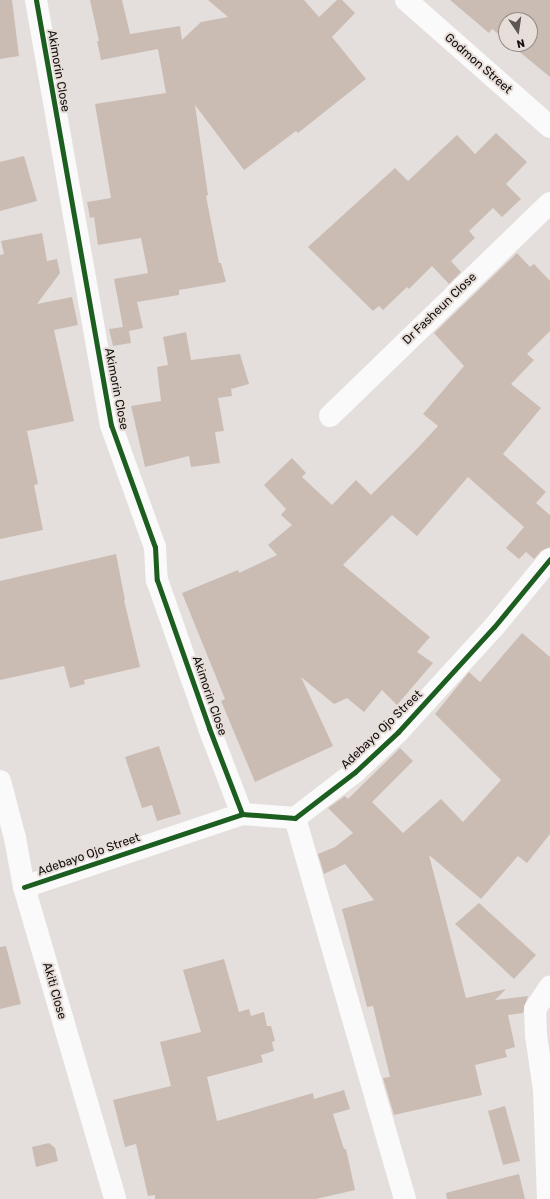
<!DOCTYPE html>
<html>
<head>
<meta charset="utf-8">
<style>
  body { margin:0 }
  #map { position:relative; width:550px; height:1199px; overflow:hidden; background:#e4dfdc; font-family:Rubik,sans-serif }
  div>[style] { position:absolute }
  .building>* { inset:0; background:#cbbcb3 }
  .street>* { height:22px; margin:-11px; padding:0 11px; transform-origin:11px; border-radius:11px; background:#fbfafa }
  .cycleway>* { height:5px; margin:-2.5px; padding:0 2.5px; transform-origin:2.5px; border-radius:2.5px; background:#1b5e20 }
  span { translate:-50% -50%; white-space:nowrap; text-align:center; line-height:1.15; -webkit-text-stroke:4px #e8ded9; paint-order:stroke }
  .street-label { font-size:12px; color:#110e0c }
  .north { position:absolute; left:498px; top:12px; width:40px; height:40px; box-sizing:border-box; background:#e8ded9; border:1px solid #928b87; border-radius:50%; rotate:167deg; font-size:11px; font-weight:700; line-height:16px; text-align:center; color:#110e0c }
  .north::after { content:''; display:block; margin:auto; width:14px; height:18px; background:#5b5755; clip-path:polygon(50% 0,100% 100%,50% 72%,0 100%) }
</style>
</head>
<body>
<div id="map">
  <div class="building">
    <i style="clip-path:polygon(0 0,12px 0,19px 56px,0 59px)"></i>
    <i style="clip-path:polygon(90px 0,122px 0,130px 34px,180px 26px,182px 40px,201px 22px,228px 17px,208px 0,304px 0,319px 17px,337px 0,342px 0,355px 13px,332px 37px,366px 79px,298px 133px,296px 131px,244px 170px,195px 105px,208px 195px,206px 196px,219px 263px,221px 263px,226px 282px,179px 290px,179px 295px,137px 302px,143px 328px,129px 331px,131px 343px,113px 346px,109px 329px,123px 327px,114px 279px,148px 273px,141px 238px,98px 245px,94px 217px,90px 218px,87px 202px,111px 198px,95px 104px,166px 93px,158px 49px,101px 60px,97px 41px,99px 41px)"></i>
    <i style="clip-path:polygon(450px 0,550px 0,550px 77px,510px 44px,530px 44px,530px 20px,506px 20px,506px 40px,492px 29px,489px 33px)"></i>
    <i style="clip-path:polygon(496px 133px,527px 162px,506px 184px,521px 199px,502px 217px,493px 208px,469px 231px,475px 238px,451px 261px,461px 272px,449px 284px,432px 266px,409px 289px,407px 287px,383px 310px,379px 306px,373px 311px,308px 247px,395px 168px,408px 181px,457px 135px,475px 154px)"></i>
    <i style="clip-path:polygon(24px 156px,37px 201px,0 211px,0 162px)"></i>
    <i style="clip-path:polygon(42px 233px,47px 261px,57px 259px,60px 273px,37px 304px,72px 297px,78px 325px,54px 330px,74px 421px,27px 431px,38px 484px,34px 485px,43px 530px,0 539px,0 255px,4px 254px,1px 241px)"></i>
    <i style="clip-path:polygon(517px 253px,530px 267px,534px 264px,550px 281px,550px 331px,527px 354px,534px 360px,511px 384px,541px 408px,503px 454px,546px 492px,536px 503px,550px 515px,550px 547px,541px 551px,534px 559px,526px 552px,519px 559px,506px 548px,524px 527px,468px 477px,417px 536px,392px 515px,343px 565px,430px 637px,417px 652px,433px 663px,397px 705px,382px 690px,364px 712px,347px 698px,334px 704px,301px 677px,333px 746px,255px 782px,221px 701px,225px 699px,182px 593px,238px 570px,239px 573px,277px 555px,268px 545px,292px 525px,281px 515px,286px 509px,264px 485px,292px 458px,306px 473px,302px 477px,332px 505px,356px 480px,371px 495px,412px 454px,438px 426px,423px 414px,464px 366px,434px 333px)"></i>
    <i style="clip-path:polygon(186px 332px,191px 360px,240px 354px,249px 384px,231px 389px,232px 396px,218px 398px,224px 431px,215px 432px,220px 463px,191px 467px,189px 456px,145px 467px,131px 406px,161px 401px,157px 367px,168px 365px,163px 337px)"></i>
    <i style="clip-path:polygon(116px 554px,125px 600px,124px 600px,140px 667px,84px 680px,85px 684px,70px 688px,64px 666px,0 680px,0 581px)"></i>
    <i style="clip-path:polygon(522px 633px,550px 657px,550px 834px,527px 863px,518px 856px,481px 899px,429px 855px,466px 998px,506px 989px,495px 1000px,528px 996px,523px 1013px,508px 1015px,515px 1047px,505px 1050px,507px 1057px,475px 1065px,482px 1095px,394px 1115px,383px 1078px,390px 1077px,373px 1006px,367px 1007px,342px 909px,374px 900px,345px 864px,324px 874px,318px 854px,335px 847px,353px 833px,328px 808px,345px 796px,348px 799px,400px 748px,413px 761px,372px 802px,403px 833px,441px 799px,463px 822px,501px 780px,435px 714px,469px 672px,480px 682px)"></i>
    <i style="clip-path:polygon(159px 746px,181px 814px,157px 821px,152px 805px,142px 808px,125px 757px)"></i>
    <i style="clip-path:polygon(479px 903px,536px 955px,514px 979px,455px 924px)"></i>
    <i style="clip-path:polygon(6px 946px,21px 1004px,0 1009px,0 947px)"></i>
    <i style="clip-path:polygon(224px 959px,239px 1012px,249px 1009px,251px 1016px,264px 1012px,267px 1026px,271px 1026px,275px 1041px,272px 1042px,274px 1051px,261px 1055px,263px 1062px,207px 1077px,217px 1121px,313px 1093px,314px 1099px,344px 1090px,350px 1109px,333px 1114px,344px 1149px,346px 1149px,355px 1190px,316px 1199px,155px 1199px,155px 1195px,148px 1196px,136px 1144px,125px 1147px,113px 1100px,171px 1086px,160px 1042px,201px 1032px,183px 970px)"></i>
    <i style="clip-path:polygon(505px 1106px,520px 1161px,503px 1165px,488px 1111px)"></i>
    <i style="clip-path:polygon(49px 1143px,55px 1148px,58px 1161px,36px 1167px,32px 1147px)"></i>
    <i style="clip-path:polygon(519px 1174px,525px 1199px,447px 1199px,446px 1193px)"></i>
  </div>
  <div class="street">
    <i style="left:36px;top:0;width:432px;rotate:80deg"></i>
    <i style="left:111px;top:425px;width:130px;rotate:70.2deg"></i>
    <i style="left:155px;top:547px;width:33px;rotate:87deg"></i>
    <i style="left:157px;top:580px;width:157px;rotate:70.6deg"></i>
    <i style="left:209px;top:728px;width:92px;rotate:69deg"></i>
    <i style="left:406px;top:0;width:192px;rotate:41.4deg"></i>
    <i style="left:330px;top:416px;width:306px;rotate:-44.1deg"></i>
    <i style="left:0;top:781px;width:59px;rotate:75.3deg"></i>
    <i style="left:15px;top:838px;width:50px;rotate:79.6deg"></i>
    <i style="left:24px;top:887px;width:325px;rotate:73.7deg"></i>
    <i style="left:295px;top:818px;width:397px;rotate:73.9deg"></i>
    <i style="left:24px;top:887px;width:230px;rotate:-18.5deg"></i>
    <i style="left:242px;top:814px;width:53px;rotate:4.3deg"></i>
    <i style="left:295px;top:818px;width:76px;rotate:-37.5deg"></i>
    <i style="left:355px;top:772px;width:59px;rotate:-42.9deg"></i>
    <i style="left:398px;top:732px;width:142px;rotate:-47.6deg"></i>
    <i style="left:494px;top:627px;width:88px;rotate:-50.5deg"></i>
    <i style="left:548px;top:1199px;width:109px;rotate:-92.1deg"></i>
    <i style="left:544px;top:1090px;width:56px;rotate:-98.3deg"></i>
    <i style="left:536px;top:1035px;width:26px;rotate:-92deg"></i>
    <i style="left:535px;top:1009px;width:27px;rotate:-56deg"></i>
  </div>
  <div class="cycleway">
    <i style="left:36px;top:0;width:432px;rotate:80deg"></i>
    <i style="left:111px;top:425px;width:130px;rotate:70.2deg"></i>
    <i style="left:155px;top:547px;width:33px;rotate:87deg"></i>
    <i style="left:157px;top:580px;width:157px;rotate:70.6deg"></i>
    <i style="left:209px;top:728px;width:92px;rotate:69deg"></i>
    <i style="left:24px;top:887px;width:230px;rotate:-18.5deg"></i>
    <i style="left:242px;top:814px;width:53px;rotate:4.3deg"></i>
    <i style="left:295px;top:818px;width:76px;rotate:-37.5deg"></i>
    <i style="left:355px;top:772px;width:59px;rotate:-42.9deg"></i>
    <i style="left:398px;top:732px;width:142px;rotate:-47.6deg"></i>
    <i style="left:494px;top:627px;width:88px;rotate:-50.5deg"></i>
  </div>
  <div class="street-label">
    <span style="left:478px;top:64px;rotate:41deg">Godmon Street</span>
    <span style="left:58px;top:71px;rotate:80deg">Akimorin Close</span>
    <span style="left:440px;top:309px;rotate:-44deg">Dr Fasheun Close</span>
    <span style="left:116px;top:389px;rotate:79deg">Akimorin Close</span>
    <span style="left:209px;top:696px;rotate:71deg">Akimorin Close</span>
    <span style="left:382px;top:730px;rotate:-44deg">Adebayo Ojo Street</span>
    <span style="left:89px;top:855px;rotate:-19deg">Adebayo Ojo Street</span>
    <span style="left:54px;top:991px;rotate:74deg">Akiti Close</span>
  </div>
  <div class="north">N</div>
</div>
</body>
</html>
